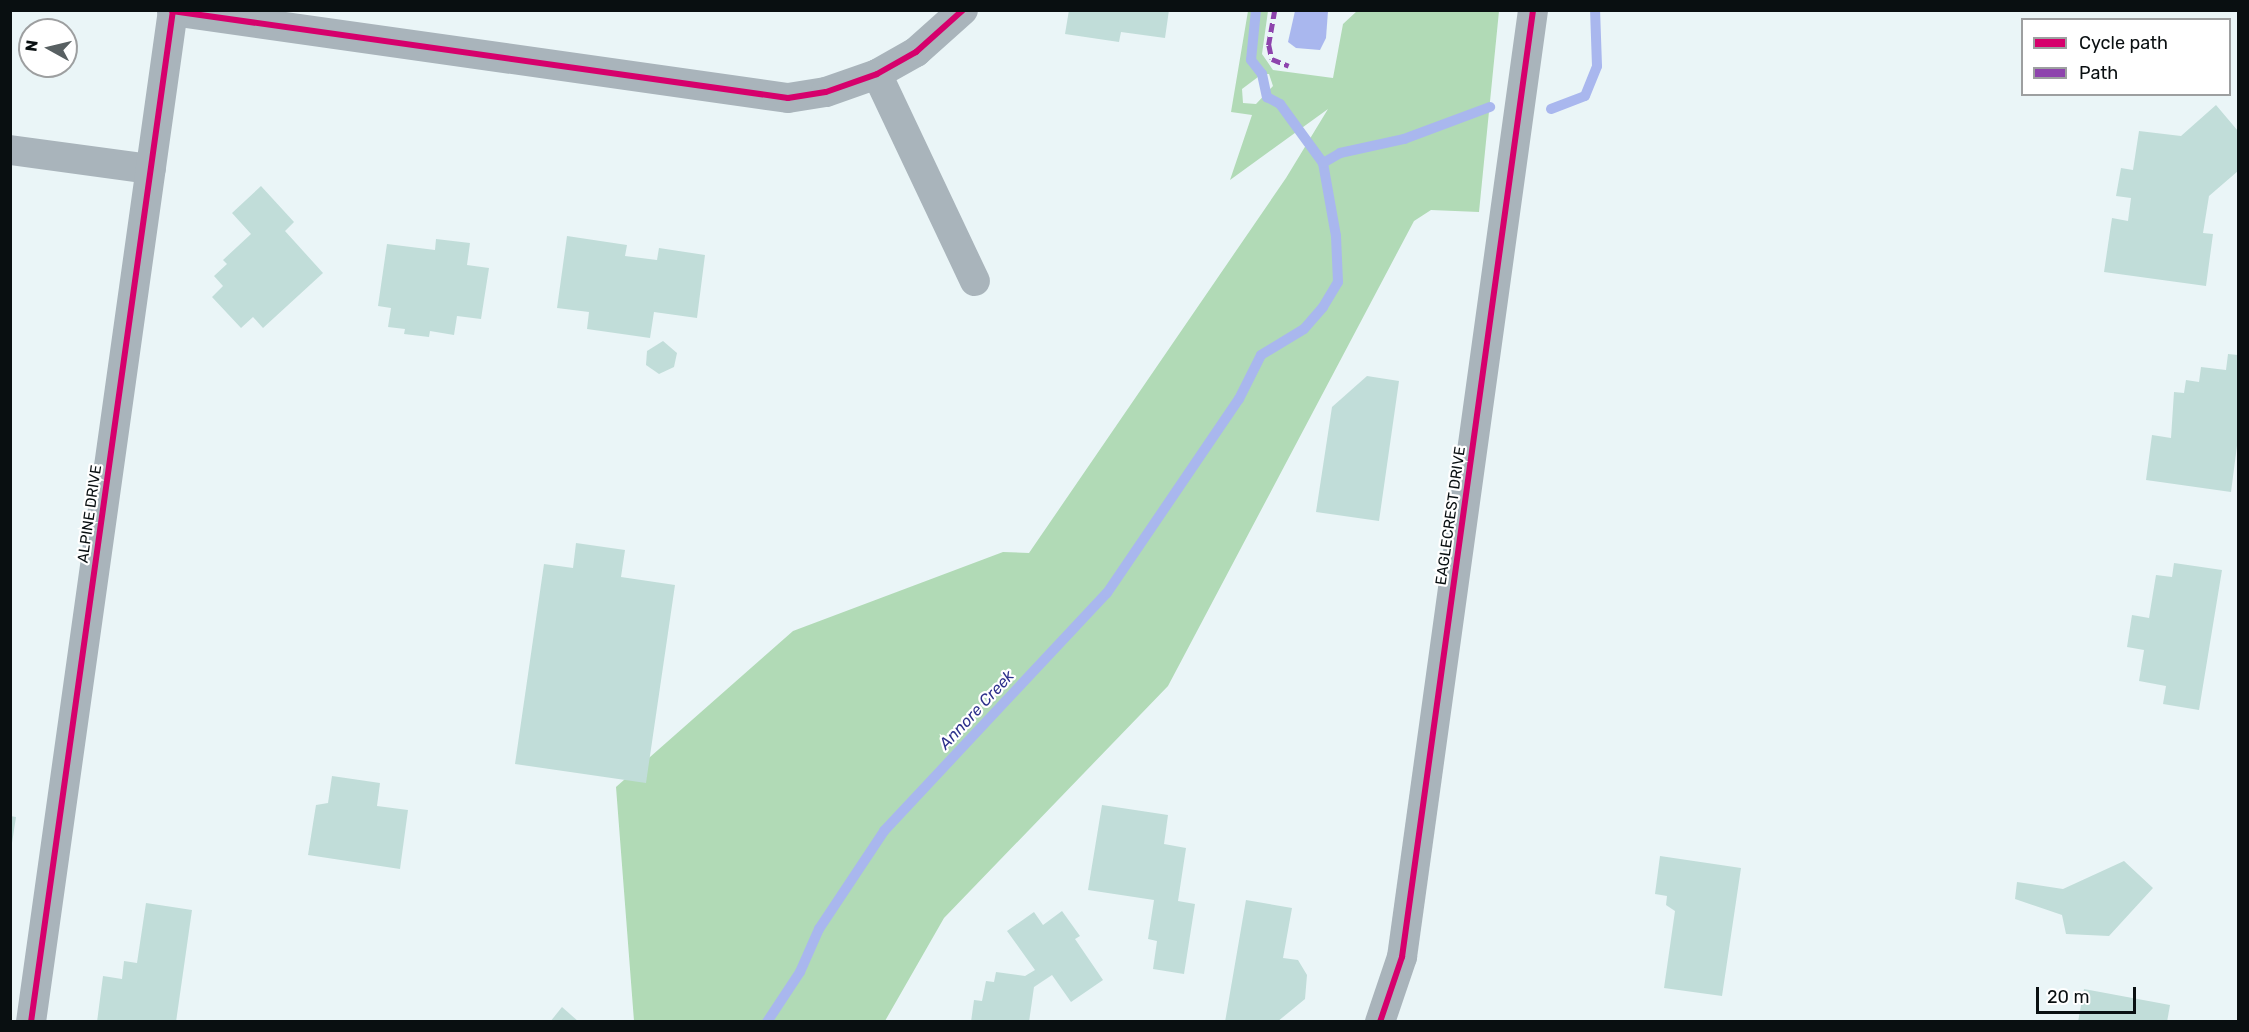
<!DOCTYPE html>
<html>
<head>
<meta charset="utf-8">
<style>
  body { margin:0 }
  #map { position:relative; width:2249px; height:1032px; overflow:hidden; background:#eaf5f7; font-family:Rubik,sans-serif }
  div>[style] { position:absolute }
  .forest>* { inset:0; background:#b1dab6 }
  .water>* { inset:0; background:#a9b7ee }
  .stream>* { height:10px; margin:-5px; padding:0 5px; transform-origin:5px; border-radius:5px; background:#a9b7ee }
  .building>* { inset:0; background:#c1ddd9 }
  .minor>* { height:30px; margin:-15px; padding:0 15px; transform-origin:15px; border-radius:15px; background:#a9b4bb }
  .quiet>* { height:4.5px; margin-top:-2.25px; transform-origin:0; background:repeating-linear-gradient(90deg,#8e44ad 0 9px,transparent 0 13.5px) }
  .cycleway>* { height:6px; margin:-3px; padding:0 3px; transform-origin:3px; border-radius:3px; background:#d6006c }
  span { translate:-50% -50%; white-space:nowrap; text-align:center; line-height:1.15; -webkit-text-stroke:4.5px #fff; paint-order:stroke }
  .street-label { font-size:15px; color:#090f11 }
  .water-label { font-size:16px; color:#2e328c; font-style:italic }
  .frame { position:absolute; inset:0; border:12px solid #090f11; pointer-events:none }
  .legend { position:absolute; left:2021px; top:18px; width:210px; height:78px; box-sizing:border-box; background:#fff; border:2px solid #9d9fa0; margin:0; padding:8px 10px; list-style:none; font-size:18px; color:#090f11 }
  .legend li { display:flex; align-items:center; gap:12px; height:30px }
  .legend b { width:30px; border:2px solid #9d9fa0 }
  .north { position:absolute; left:18px; top:18px; width:60px; height:60px; box-sizing:border-box; background:#fff; border:2px solid #9d9fa0; border-radius:50%; rotate:278deg; font-size:16px; font-weight:700; line-height:24px; text-align:center; color:#090f11 }
  .north::after { content:''; display:block; margin:auto; width:21px; height:27px; background:#586062; clip-path:polygon(50% 0,100% 100%,50% 72%,0 100%) }
  .scale { position:absolute; left:2036px; top:987px; width:100px; height:27px; box-sizing:border-box; border:3px solid #090f11; border-top:0; padding-left:8px; font-size:18px; line-height:21px; white-space:nowrap; color:#090f11; -webkit-text-stroke:4px #fff; paint-order:stroke }
</style>
</head>
<body>
<div id="map">
  <div class="forest">
    <i style="clip-path:polygon(evenodd,1248px 11px,1268px 11px,1262px 54px,1273px 70px,1333px 78px,1343px 24px,1357px 11px,1499px 11px,1479px 212px,1431px 210px,1414px 221px,1168px 686px,944px 918px,885px 1021px,634px 1021px,616px 787px,793px 631px,1003px 552px,1029px 553px,1286px 178px,1328px 109px,1230px 180px,1252px 115px,1231px 112px,1248px 11px,1262px 74px,1269px 74px,1273px 86px,1256px 104px,1243px 103px,1242px 89px,1262px 74px)"></i>
  </div>
  <div class="water">
    <i style="clip-path:polygon(1295px 11px,1328px 11px,1326px 38px,1320px 50px,1296px 48px,1288px 42px)"></i>
  </div>
  <div class="stream">
    <i style="left:1256px;top:10px;width:50px;rotate:95.7deg"></i>
    <i style="left:1251px;top:60px;width:18px;rotate:52deg"></i>
    <i style="left:1262px;top:74px;width:24px;rotate:78deg"></i>
    <i style="left:1267px;top:97px;width:15px;rotate:28deg"></i>
    <i style="left:1280px;top:104px;width:73px;rotate:53.9deg"></i>
    <i style="left:1551px;top:109px;width:36px;rotate:-21deg"></i>
    <i style="left:1585px;top:96px;width:32px;rotate:-68deg"></i>
    <i style="left:1597px;top:66px;width:56px;rotate:-92deg"></i>
    <i style="left:767px;top:1022px;width:60px;rotate:-56.6deg"></i>
    <i style="left:800px;top:972px;width:47px;rotate:-66.2deg"></i>
    <i style="left:819px;top:929px;width:118px;rotate:-56.4deg"></i>
    <i style="left:884px;top:831px;width:326px;rotate:-46.9deg"></i>
    <i style="left:1107px;top:593px;width:235px;rotate:-55.8deg"></i>
    <i style="left:1239px;top:399px;width:49px;rotate:-63.4deg"></i>
    <i style="left:1261px;top:355px;width:50px;rotate:-31.2deg"></i>
    <i style="left:1304px;top:329px;width:29px;rotate:-49deg"></i>
    <i style="left:1323px;top:307px;width:29px;rotate:-59deg"></i>
    <i style="left:1338px;top:282px;width:46px;rotate:-92.5deg"></i>
    <i style="left:1336px;top:236px;width:74px;rotate:-100.1deg"></i>
    <i style="left:1323px;top:163px;width:20px;rotate:-30deg"></i>
    <i style="left:1340px;top:153px;width:66px;rotate:-12.3deg"></i>
    <i style="left:1404px;top:139px;width:92px;rotate:-20.4deg"></i>
  </div>
  <div class="building">
    <i style="clip-path:polygon(1069px 10px,1169px 10px,1165px 38px,1121px 32px,1119px 42px,1065px 34px)"></i>
    <i style="clip-path:polygon(2216px 105px,2238px 131px,2238px 171px,2209px 196px,2203px 233px,2213px 234px,2206px 286px,2104px 272px,2112px 218px,2128px 221px,2131px 198px,2116px 196px,2121px 168px,2133px 170px,2139px 131px,2181px 136px)"></i>
    <i style="clip-path:polygon(261px 186px,294px 222px,285px 231px,323px 273px,263px 328px,253px 317px,241px 328px,212px 297px,223px 286px,214px 276px,227px 264px,223px 260px,251px 234px,232px 213px)"></i>
    <i style="clip-path:polygon(567px 236px,627px 245px,625px 256px,657px 260px,659px 248px,705px 255px,697px 318px,654px 312px,650px 338px,587px 329px,589px 312px,557px 308px)"></i>
    <i style="clip-path:polygon(436px 239px,470px 243px,467px 265px,489px 268px,481px 319px,457px 316px,454px 335px,430px 331px,429px 337px,404px 334px,405px 329px,388px 327px,391px 308px,378px 306px,387px 244px,435px 250px)"></i>
    <i style="clip-path:polygon(663px 341px,677px 353px,674px 367px,659px 374px,646px 365px,647px 351px)"></i>
    <i style="clip-path:polygon(2228px 354px,2238px 355px,2238px 438px,2231px 492px,2146px 480px,2152px 435px,2171px 438px,2174px 392px,2184px 393px,2186px 380px,2199px 382px,2201px 367px,2226px 370px)"></i>
    <i style="clip-path:polygon(1367px 376px,1399px 381px,1379px 521px,1316px 512px,1332px 407px)"></i>
    <i style="clip-path:polygon(576px 543px,625px 550px,621px 577px,675px 585px,646px 783px,515px 764px,544px 564px,573px 568px)"></i>
    <i style="clip-path:polygon(2174px 563px,2222px 570px,2199px 710px,2163px 704px,2166px 686px,2139px 681px,2144px 650px,2127px 647px,2132px 615px,2149px 618px,2156px 575px,2172px 577px)"></i>
    <i style="clip-path:polygon(332px 776px,380px 783px,377px 806px,408px 810px,400px 869px,308px 855px,316px 805px,328px 803px)"></i>
    <i style="clip-path:polygon(1102px 805px,1168px 815px,1164px 844px,1186px 848px,1178px 901px,1195px 904px,1184px 974px,1153px 969px,1157px 941px,1148px 939px,1154px 900px,1088px 890px)"></i>
    <i style="clip-path:polygon(10px 816px,16px 817px,12px 843px,10px 843px)"></i>
    <i style="clip-path:polygon(1660px 856px,1741px 868px,1722px 996px,1664px 988px,1675px 911px,1666px 905px,1667px 896px,1655px 894px)"></i>
    <i style="clip-path:polygon(2124px 861px,2153px 888px,2109px 936px,2066px 934px,2062px 915px,2015px 899px,2017px 882px,2063px 889px)"></i>
    <i style="clip-path:polygon(1246px 900px,1292px 908px,1283px 958px,1298px 960px,1307px 975px,1305px 999px,1277px 1022px,1225px 1022px)"></i>
    <i style="clip-path:polygon(146px 903px,192px 910px,176px 1022px,97px 1022px,103px 976px,122px 979px,124px 961px,137px 963px)"></i>
    <i style="clip-path:polygon(1062px 911px,1080px 936px,1075px 939px,1103px 980px,1071px 1002px,1052px 975px,1034px 987px,1029px 1022px,971px 1022px,974px 1000px,982px 1001px,986px 981px,994px 982px,996px 972px,1025px 976px,1035px 970px,1007px 931px,1034px 912px,1043px 925px)"></i>
    <i style="clip-path:polygon(2084px 989px,2170px 1005px,2167px 1022px,2078px 1022px)"></i>
    <i style="clip-path:polygon(562px 1007px,579px 1022px,550px 1022px)"></i>
  </div>
  <div class="minor">
    <i style="left:172px;top:11px;width:622px;rotate:8.04deg"></i>
    <i style="left:788px;top:98px;width:38px;rotate:-9deg"></i>
    <i style="left:826px;top:92px;width:54px;rotate:-19.4deg"></i>
    <i style="left:877px;top:74px;width:45px;rotate:-29.4deg"></i>
    <i style="left:916px;top:52px;width:63px;rotate:-41.8deg"></i>
    <i style="left:877px;top:74px;width:229px;rotate:64.7deg"></i>
    <i style="left:10px;top:150px;width:142px;rotate:7.7deg"></i>
    <i style="left:31px;top:1022px;width:1022px;rotate:-82.01deg"></i>
    <i style="left:1380px;top:1022px;width:69px;rotate:-71.3deg"></i>
    <i style="left:1402px;top:957px;width:956px;rotate:-82.12deg"></i>
  </div>
  <div class="quiet">
    <i style="left:1275px;top:10px;width:36px;rotate:100deg"></i>
    <i style="left:1269px;top:45px;width:14px;rotate:78deg"></i>
    <i style="left:1272px;top:59px;width:18px;rotate:22deg"></i>
  </div>
  <div class="cycleway">
    <i style="left:172px;top:11px;width:622px;rotate:8.04deg"></i>
    <i style="left:788px;top:98px;width:38px;rotate:-9deg"></i>
    <i style="left:826px;top:92px;width:54px;rotate:-19.4deg"></i>
    <i style="left:877px;top:74px;width:45px;rotate:-29.4deg"></i>
    <i style="left:916px;top:52px;width:63px;rotate:-41.8deg"></i>
    <i style="left:31px;top:1022px;width:1022px;rotate:-82.01deg"></i>
    <i style="left:1380px;top:1022px;width:69px;rotate:-71.3deg"></i>
    <i style="left:1402px;top:957px;width:956px;rotate:-82.12deg"></i>
  </div>
  <div class="street-label">
    <span style="left:90px;top:514px;rotate:-82deg">ALPINE DRIVE</span>
    <span style="left:1451px;top:516px;rotate:-82deg">EAGLECREST DRIVE</span>
  </div>
  <div class="water-label">
    <span style="left:977px;top:710px;rotate:-47deg">Annore Creek</span>
  </div>
  <div class="frame"></div>
  <ul class="legend">
  <li><b style="height:8px;background:#d6006c"></b>Cycle path</li>
  <li><b style="height:8px;background:#8e44ad"></b>Path</li>
  </ul>
  <div class="north">N</div>
  <div class="scale">20 m</div>
</div>
</body>
</html>
